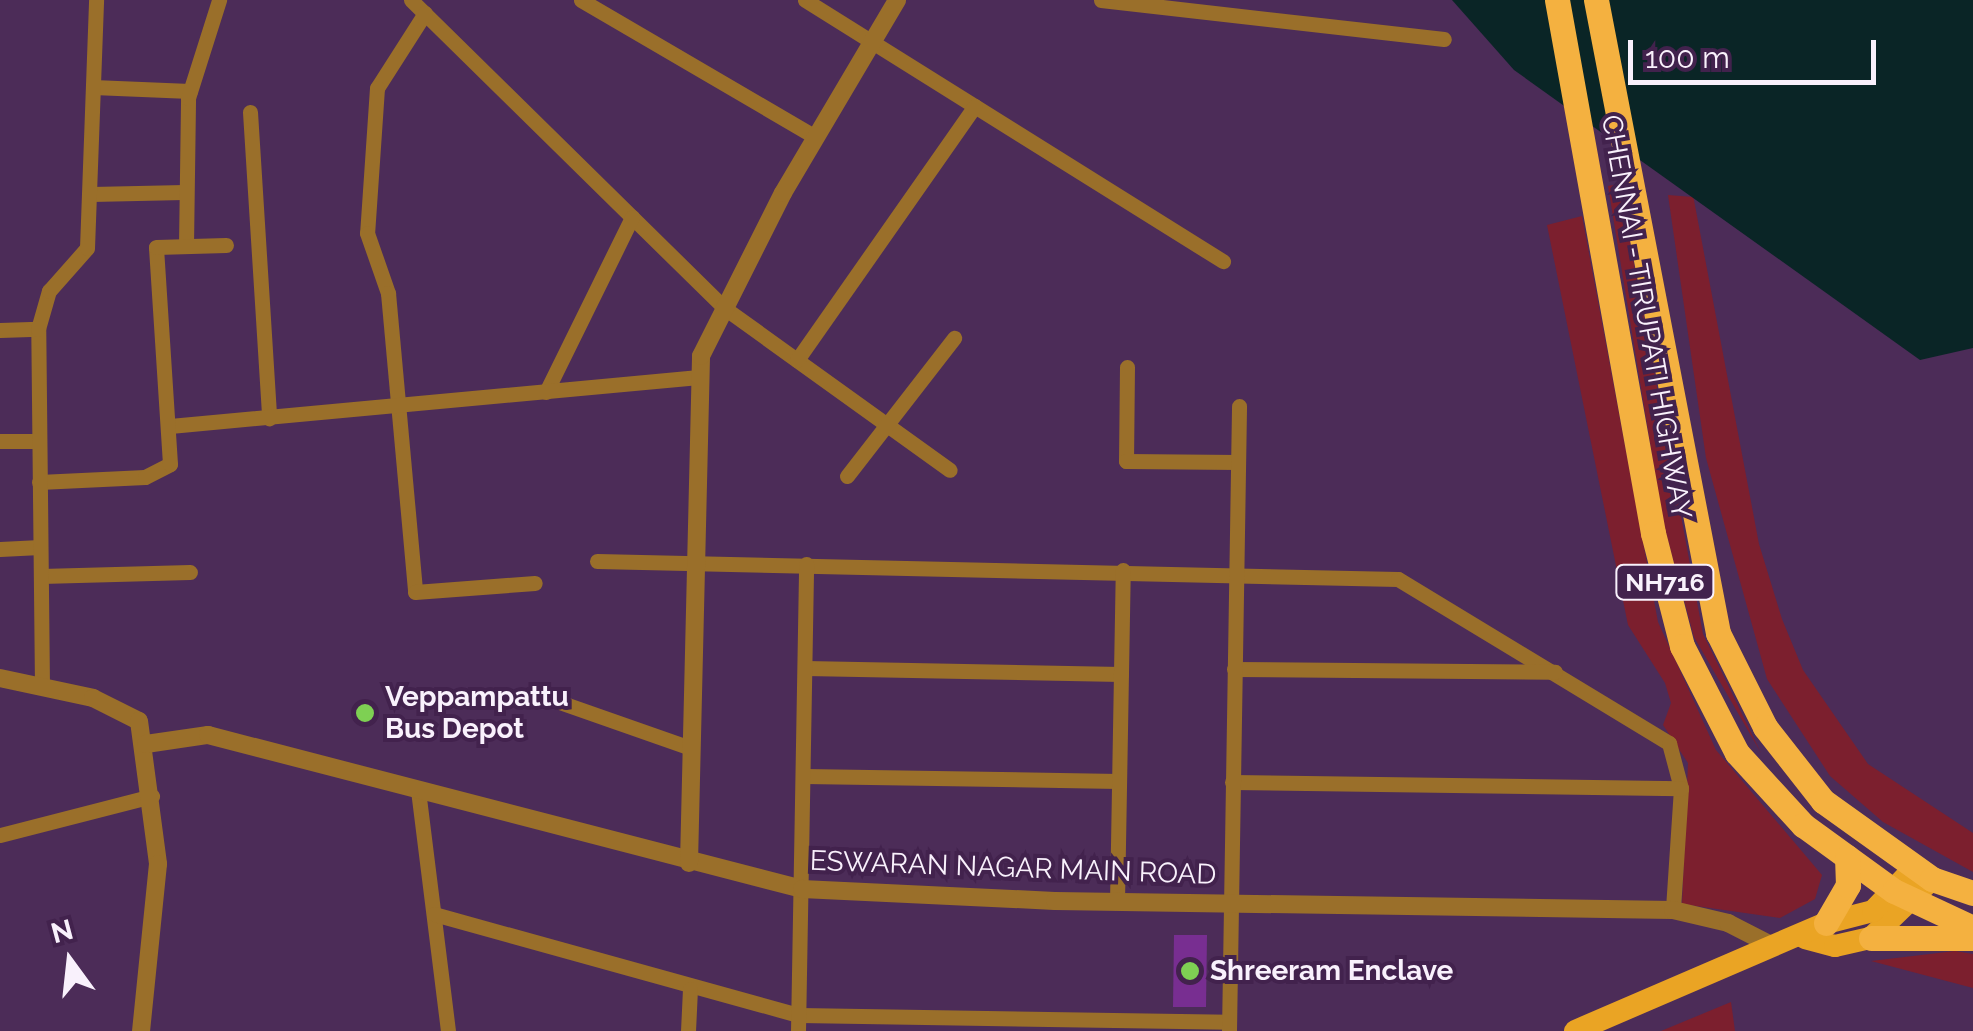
<!DOCTYPE html>
<html>
<head>
<meta charset="utf-8">
<style>
  body { margin:0 }
  #map { position:relative; width:1973px; height:1031px; overflow:hidden; background:#4c2c58; font-family:Raleway,sans-serif }
  div>[style] { position:absolute }
  .green>* { inset:0; background:#7c1f2e }
  .water>* { inset:0; background:#0a2526 }
  .building>* { inset:0; background:#782e91 }
  .minor>* { height:15px; margin:-7.5px; padding:0 7.5px; transform-origin:7.5px; border-radius:7.5px; background:#9a6f2a }
  .tertiary>* { height:18px; margin:-9px; padding:0 9px; transform-origin:9px; border-radius:9px; background:#9a6f2a }
  .primary>* { height:22px; margin:-11px; padding:0 11px; transform-origin:11px; border-radius:11px; background:#eaa424 }
  .trunk>* { height:25px; margin:-12.5px; padding:0 12.5px; transform-origin:12.5px; border-radius:12.5px; background:#f4b140 }
  .dots>* { width:28px; height:28px; translate:-50% -50%; box-sizing:border-box; border:5px solid #42224d; border-radius:50% }
  span { translate:-50% -50%; white-space:nowrap; text-align:center; line-height:1.15; -webkit-text-stroke:8px #42224d; paint-order:stroke }
  .shield-label span { padding:2px 8px; background:#42224d; border:2px solid; border-radius:8px; -webkit-text-stroke-width:0 }
  .shield-label { font-size:25px; color:#f9f1fc; font-weight:700 }
  .street-label { font-size:28px; color:#f9f1fc }
  .poi-label { font-size:28px; color:#f9f1fc; font-weight:700 }
  .left { translate:0 -50%; text-align:left }
  .north { position:absolute; left:20px; top:911px; width:100px; height:100px; -webkit-text-stroke:8px #42224d; paint-order:stroke; rotate:345deg; font-size:28px; font-weight:700; line-height:40px; text-align:center; color:#f9f1fc }
  .north::after { content:''; display:block; margin:auto; width:35px; height:45px; background:#f9f1fc; clip-path:polygon(50% 0,100% 100%,50% 72%,0 100%) }
  .scale { position:absolute; left:1628px; top:40px; width:248px; height:45px; box-sizing:border-box; border:5px solid #f9f1fc; border-top:0; padding-left:12px; font-size:30px; line-height:35px; white-space:nowrap; color:#f9f1fc; -webkit-text-stroke:8px #42224d; paint-order:stroke }
</style>
</head>
<body>
<div id="map">
  <div class="green">
    <i style="clip-path:polygon(1683px 142px,1759px 544px,1782px 619px,1803px 670px,1868px 764px,1973px 833px,1973px 872px,1883px 822px,1830px 776px,1767px 679px,1706px 458px,1668px 195px,1693px 197px)"></i>
    <i style="clip-path:polygon(1619px 184px,1703px 634px,1761px 753px,1694px 637px,1663px 522px,1608px 186px)"></i>
    <i style="clip-path:polygon(1582px 216px,1658px 622px,1716px 750px,1822px 875px,1815px 899px,1780px 918px,1682px 904px,1688px 763px,1663px 725px,1671px 703px,1665px 683px,1628px 625px,1547px 225px)"></i>
    <i style="clip-path:polygon(1955px 951px,1973px 954px,1973px 988px,1871px 961px)"></i>
    <i style="clip-path:polygon(1731px 1002px,1735px 1031px,1661px 1031px)"></i>
  </div>
  <div class="water">
    <i style="clip-path:polygon(1452px 0,1973px 0,1973px 348px,1920px 360px,1514px 70px)"></i>
  </div>
  <div class="building">
    <i style="clip-path:polygon(1174px 935px,1207px 935px,1206px 1007px,1173px 1007px)"></i>
  </div>
  <div class="minor">
    <i style="left:411px;top:0;width:438px;rotate:44.5deg"></i>
    <i style="left:723px;top:307px;width:279px;rotate:35.7deg"></i>
    <i style="left:581px;top:0;width:271px;rotate:30.3deg"></i>
    <i style="left:805px;top:0;width:493px;rotate:32deg"></i>
    <i style="left:1101px;top:0;width:345px;rotate:6.5deg"></i>
    <i style="left:425px;top:13px;width:89px;rotate:122.6deg"></i>
    <i style="left:377px;top:88px;width:145px;rotate:93.9deg"></i>
    <i style="left:367px;top:233px;width:64px;rotate:70.7deg"></i>
    <i style="left:388px;top:293px;width:300px;rotate:84.8deg"></i>
    <i style="left:415px;top:592px;width:120px;rotate:-4.3deg"></i>
    <i style="left:93px;top:87px;width:97px;rotate:2.4deg"></i>
    <i style="left:250px;top:112px;width:307px;rotate:86.4deg"></i>
    <i style="left:91px;top:194px;width:93px;rotate:-1.2deg"></i>
    <i style="left:186px;top:246px;width:148px;rotate:-89.2deg"></i>
    <i style="left:188px;top:98px;width:103px;rotate:-72.4deg"></i>
    <i style="left:0;top:330px;width:38px;rotate:-2deg"></i>
    <i style="left:797px;top:360px;width:310px;rotate:-55deg"></i>
    <i style="left:1127px;top:367px;width:94px;rotate:90.6deg"></i>
    <i style="left:1126px;top:461px;width:112px;rotate:0.5deg"></i>
    <i style="left:546px;top:392px;width:195px;rotate:-63.8deg"></i>
    <i style="left:170px;top:426px;width:531px;rotate:-5.29deg"></i>
    <i style="left:0;top:441px;width:39px"></i>
    <i style="left:847px;top:476px;width:175px;rotate:-52.2deg"></i>
    <i style="left:39px;top:482px;width:106px;rotate:-2.7deg"></i>
    <i style="left:145px;top:477px;width:28px;rotate:-27deg"></i>
    <i style="left:170px;top:464px;width:217px;rotate:-93.7deg"></i>
    <i style="left:156px;top:247px;width:70px;rotate:-1.6deg"></i>
    <i style="left:0;top:549px;width:40px;rotate:-2.9deg"></i>
    <i style="left:597px;top:561px;width:801px;rotate:1.29deg"></i>
    <i style="left:1398px;top:579px;width:317px;rotate:31.2deg"></i>
    <i style="left:1669px;top:743px;width:47px;rotate:75.1deg"></i>
    <i style="left:1681px;top:788px;width:122px;rotate:93.8deg"></i>
    <i style="left:41px;top:576px;width:149px;rotate:-1.5deg"></i>
    <i style="left:805px;top:668px;width:316px;rotate:1.1deg"></i>
    <i style="left:1234px;top:669px;width:321px;rotate:0.5deg"></i>
    <i style="left:42px;top:686px;width:357px;rotate:-90.6deg"></i>
    <i style="left:38px;top:329px;width:40px;rotate:-74deg"></i>
    <i style="left:49px;top:291px;width:57px;rotate:-48.5deg"></i>
    <i style="left:87px;top:248px;width:248px;rotate:-87.9deg"></i>
    <i style="left:545px;top:697px;width:155px;rotate:19.3deg"></i>
    <i style="left:804px;top:776px;width:315px;rotate:0.9deg"></i>
    <i style="left:1232px;top:782px;width:449px;rotate:0.8deg"></i>
    <i style="left:418px;top:790px;width:243px;rotate:82.9deg"></i>
    <i style="left:0;top:835px;width:157px;rotate:-14.4deg"></i>
    <i style="left:1117px;top:902px;width:332px;rotate:-89deg"></i>
    <i style="left:434px;top:914px;width:379px;rotate:15.5deg"></i>
    <i style="left:799px;top:1015px;width:430px;rotate:0.9deg"></i>
    <i style="left:688px;top:1031px;width:42px;rotate:-87.3deg"></i>
    <i style="left:798px;top:1031px;width:467px;rotate:-89deg"></i>
    <i style="left:1229px;top:1031px;width:625px;rotate:-89.08deg"></i>
  </div>
  <div class="tertiary">
    <i style="left:0;top:678px;width:95px;rotate:12.1deg"></i>
    <i style="left:93px;top:698px;width:51px;rotate:26.6deg"></i>
    <i style="left:139px;top:721px;width:144px;rotate:82.4deg"></i>
    <i style="left:158px;top:864px;width:168px;rotate:95.8deg"></i>
    <i style="left:146px;top:744px;width:63px;rotate:-8.3deg"></i>
    <i style="left:208px;top:735px;width:614px;rotate:14.53deg"></i>
    <i style="left:802px;top:889px;width:253px;rotate:2.7deg"></i>
    <i style="left:1055px;top:901px;width:618px;rotate:0.83deg"></i>
    <i style="left:1673px;top:910px;width:57px;rotate:13.3deg"></i>
    <i style="left:1728px;top:923px;width:51px;rotate:27.1deg"></i>
    <i style="left:689px;top:863px;width:507px;rotate:-88.64deg"></i>
    <i style="left:701px;top:356px;width:182px;rotate:-63.3deg"></i>
    <i style="left:783px;top:193px;width:224px;rotate:-59.4deg"></i>
  </div>
  <div class="primary">
    <i style="left:1805px;top:938px;width:31px;rotate:15deg"></i>
    <i style="left:1835px;top:946px;width:37px;rotate:-13deg"></i>
    <i style="left:1871px;top:938px;width:85px;rotate:-44deg"></i>
    <i style="left:1575px;top:1031px;width:273px;rotate:-23.3deg"></i>
    <i style="left:1826px;top:923px;width:49px;rotate:-14.3deg"></i>
    <i style="left:1873px;top:911px;width:59px;rotate:-46.4deg"></i>
  </div>
  <div class="trunk">
    <i style="left:1557px;top:0;width:542px;rotate:79.79deg"></i>
    <i style="left:1653px;top:533px;width:117px;rotate:75.6deg"></i>
    <i style="left:1682px;top:646px;width:120px;rotate:62.8deg"></i>
    <i style="left:1737px;top:753px;width:98px;rotate:47.5deg"></i>
    <i style="left:1803px;top:825px;width:112px;rotate:36deg"></i>
    <i style="left:1894px;top:891px;width:87px;rotate:25.1deg"></i>
    <i style="left:1596px;top:0;width:645px;rotate:79.09deg"></i>
    <i style="left:1718px;top:633px;width:105px;rotate:63.4deg"></i>
    <i style="left:1765px;top:727px;width:94px;rotate:51.9deg"></i>
    <i style="left:1823px;top:801px;width:134px;rotate:35.6deg"></i>
    <i style="left:1932px;top:879px;width:43px;rotate:18.9deg"></i>
    <i style="left:1826px;top:923px;width:44px;rotate:-59.9deg"></i>
    <i style="left:1848px;top:885px;width:28px;rotate:-92deg"></i>
    <i style="left:1871px;top:938px;width:102px"></i>
  </div>
  <div class="dots">
    <i style="left:365px;top:713px;background:#7ed053"></i>
    <i style="left:1190px;top:971px;background:#7ed053"></i>
  </div>
  <div class="shield-label">
    <span style="left:1665px;top:582px">NH716</span>
  </div>
  <div class="street-label">
    <span style="left:1646px;top:317px;rotate:80deg">CHENNAI - TIRUPATI HIGHWAY</span>
    <span style="left:1013px;top:868px;rotate:2deg">ESWARAN NAGAR MAIN ROAD</span>
  </div>
  <div class="poi-label">
    <span class="left" style="left:385px;top:713px">Veppampattu<br>Bus Depot</span>
    <span class="left" style="left:1210px;top:971px">Shreeram Enclave</span>
  </div>
  <div class="north">N</div>
  <div class="scale">100 m</div>
</div>
</body>
</html>
